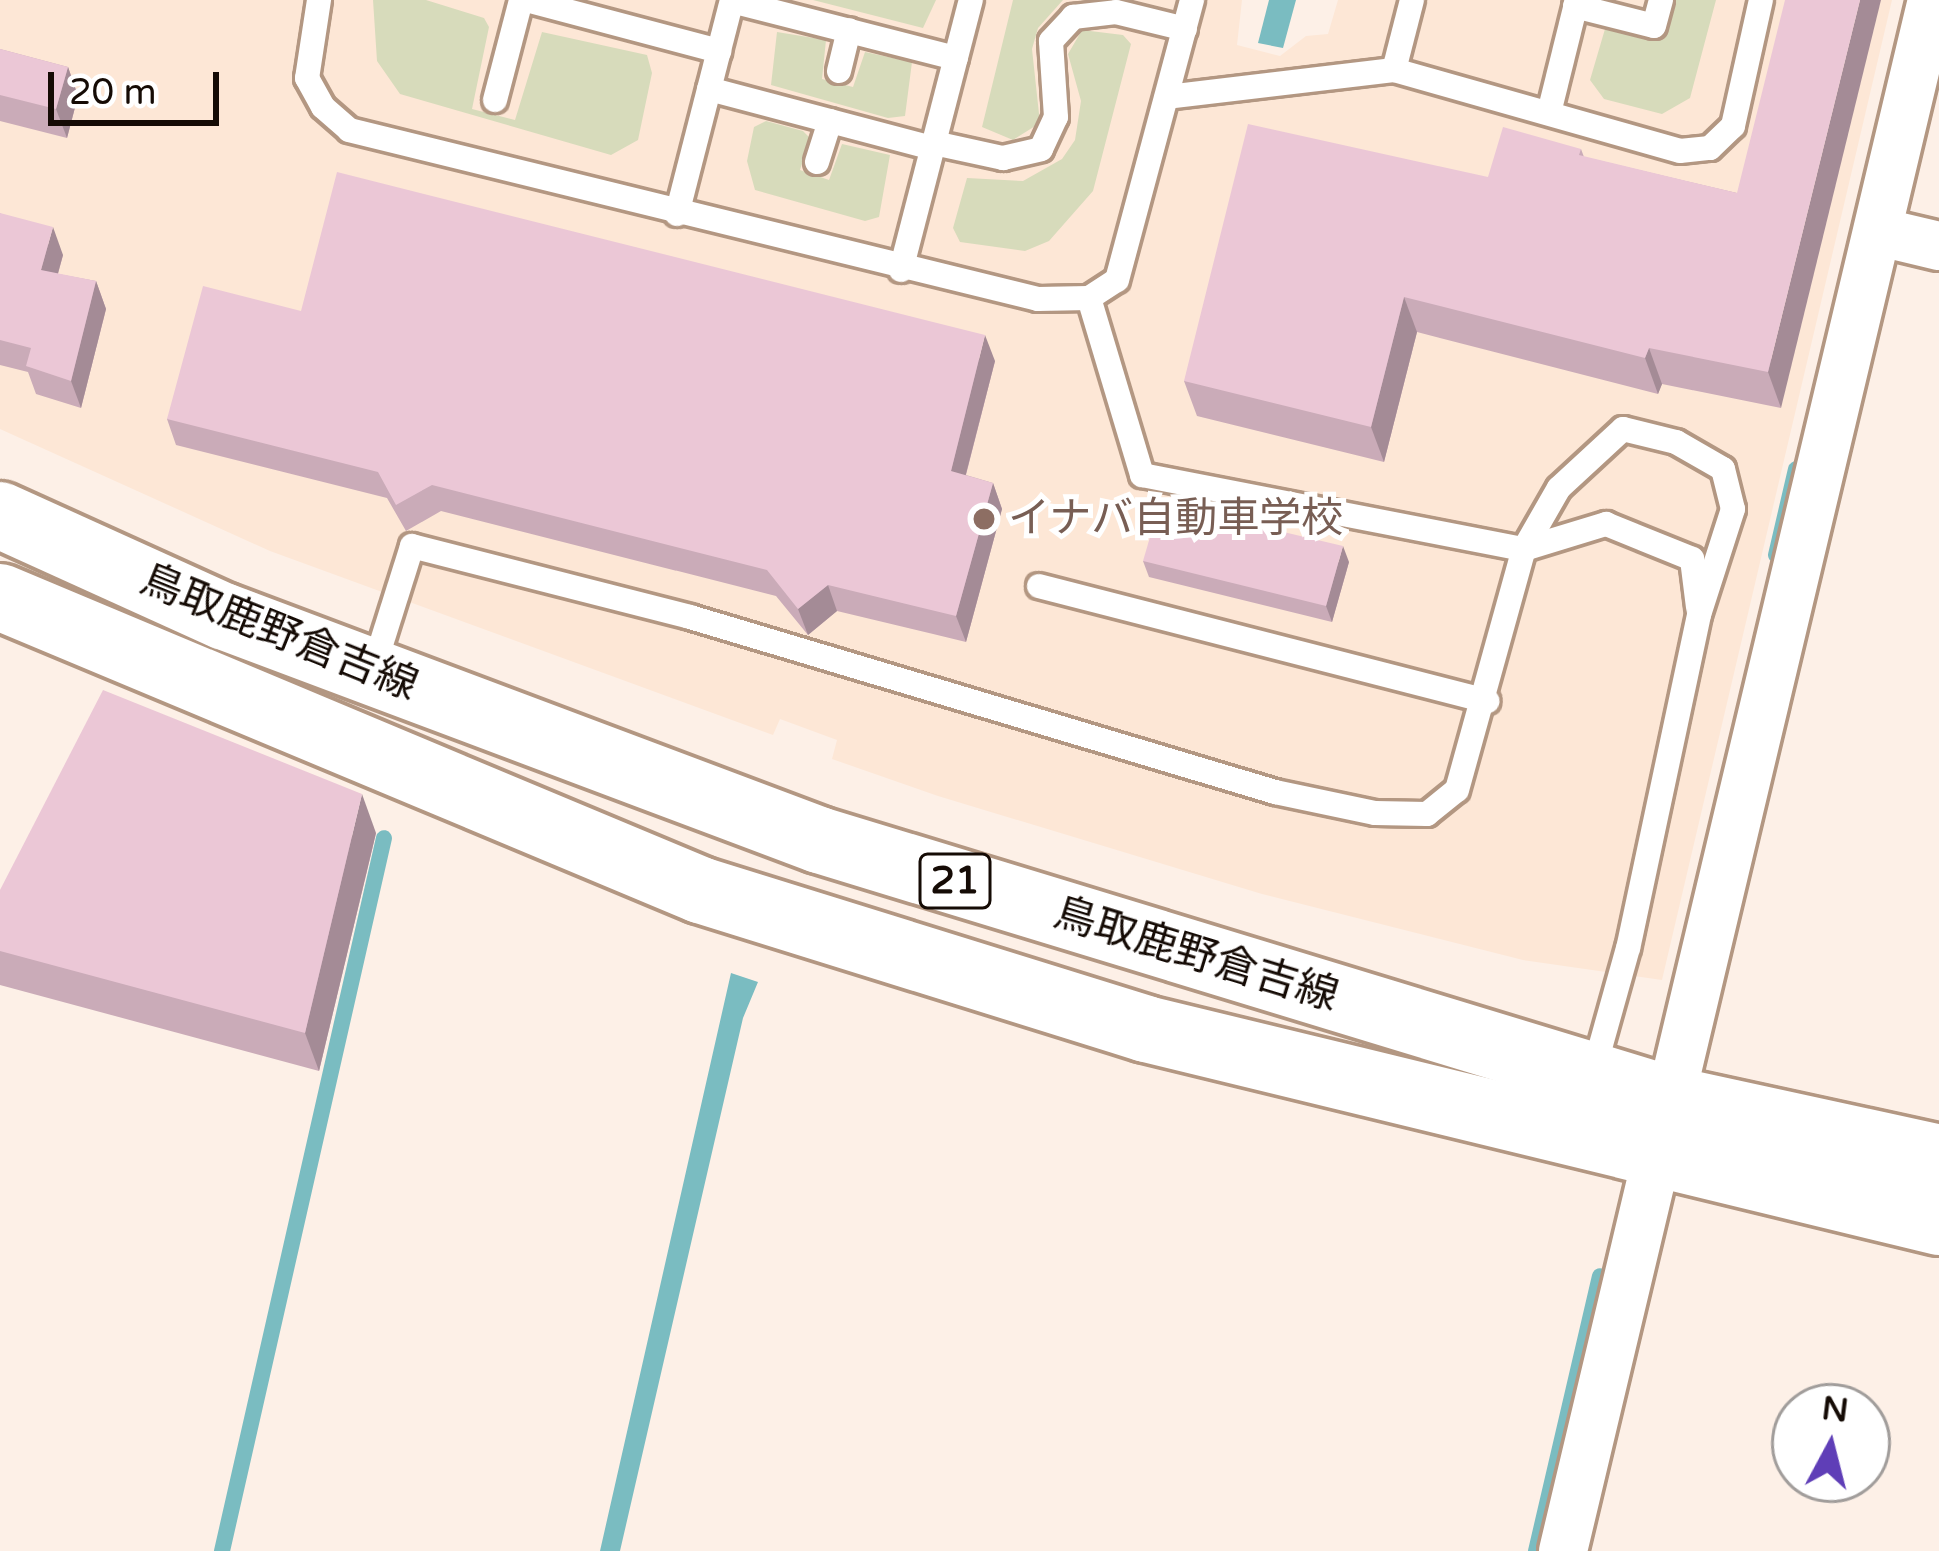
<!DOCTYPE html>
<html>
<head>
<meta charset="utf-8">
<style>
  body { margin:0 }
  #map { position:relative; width:1939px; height:1551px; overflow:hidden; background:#fdf0e7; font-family:"Varela Round","Noto Sans JP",sans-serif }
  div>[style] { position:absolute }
  .built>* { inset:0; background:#fde7d6 }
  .green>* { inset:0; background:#d7dbbb }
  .water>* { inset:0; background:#7abcc1 }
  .stream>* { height:16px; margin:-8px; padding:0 8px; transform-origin:8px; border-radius:8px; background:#7abcc1 }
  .roads { filter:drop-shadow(3px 0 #b39782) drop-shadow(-3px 0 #b39782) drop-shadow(0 3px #b39782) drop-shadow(0 -3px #b39782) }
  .lane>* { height:24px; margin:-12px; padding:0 12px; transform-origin:12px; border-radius:12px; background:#fff }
  .street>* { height:48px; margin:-24px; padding:0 24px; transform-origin:24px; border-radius:24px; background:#fff }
  .primary>* { height:66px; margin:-33px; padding:0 33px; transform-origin:33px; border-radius:33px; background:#fff }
  .wall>* { inset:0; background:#caabb8 }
  .shaded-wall>* { inset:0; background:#a48b96 }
  .building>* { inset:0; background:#ebc7d6 }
  .dots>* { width:33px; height:33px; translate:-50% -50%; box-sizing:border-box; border:6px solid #fff; border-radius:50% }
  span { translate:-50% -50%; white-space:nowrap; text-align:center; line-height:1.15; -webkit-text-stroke:10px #fff; paint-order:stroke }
  .shield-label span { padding:3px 9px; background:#fff; border:3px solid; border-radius:9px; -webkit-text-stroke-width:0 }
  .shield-label { font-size:39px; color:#150b05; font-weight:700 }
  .education-label { font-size:42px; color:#785e54 }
  .left { translate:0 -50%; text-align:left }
  .street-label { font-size:42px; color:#150b05 }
  .north { position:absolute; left:1771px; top:1383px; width:120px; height:120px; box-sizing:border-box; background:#fff; border:3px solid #a19d9b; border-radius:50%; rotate:7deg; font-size:33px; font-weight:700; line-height:48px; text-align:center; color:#150b05 }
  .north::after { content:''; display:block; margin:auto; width:42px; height:54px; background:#5f3eb7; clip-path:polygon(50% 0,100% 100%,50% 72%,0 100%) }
  .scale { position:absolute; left:48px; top:72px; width:171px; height:54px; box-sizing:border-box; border:6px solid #150b05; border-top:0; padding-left:15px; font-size:36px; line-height:42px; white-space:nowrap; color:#150b05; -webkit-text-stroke:9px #fff; paint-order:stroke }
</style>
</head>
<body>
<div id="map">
  <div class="built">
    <i style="clip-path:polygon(0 0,1242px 0,1237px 45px,1280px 56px,1306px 36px,1328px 34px,1338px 0,1892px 0,1662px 980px,1523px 960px,1262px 894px,938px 796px,832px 759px,837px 740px,780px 719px,773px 735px,270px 551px,0 429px)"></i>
  </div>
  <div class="green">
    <i style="clip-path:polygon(373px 0,426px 0,484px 18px,489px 27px,472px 109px,515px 120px,542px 32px,647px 55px,652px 73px,638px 140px,611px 155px,400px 94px,377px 61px)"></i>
    <i style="clip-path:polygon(813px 0,936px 0,923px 28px)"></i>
    <i style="clip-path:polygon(1013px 0,1063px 0,1038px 28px,1032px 49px,1040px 123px,1013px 140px,982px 127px)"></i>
    <i style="clip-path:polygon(1673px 0,1716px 0,1690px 98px,1662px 114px,1604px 99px,1590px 80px,1605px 29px,1663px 40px)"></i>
    <i style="clip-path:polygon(1082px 30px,1123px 35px,1131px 44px,1093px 191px,1049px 241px,1025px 251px,960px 242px,953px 228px,967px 178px,1023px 181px,1062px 159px,1075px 140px,1081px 101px,1068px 54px)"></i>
    <i style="clip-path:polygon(777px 32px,826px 40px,822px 79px,853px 87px,865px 52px,912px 62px,905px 116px,888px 118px,771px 85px)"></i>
    <i style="clip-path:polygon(766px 121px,803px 131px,810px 138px,800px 170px,829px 180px,842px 144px,890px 155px,879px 217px,865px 221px,755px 190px,747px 161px,754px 127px)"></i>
  </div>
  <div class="water">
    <i style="clip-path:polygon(1269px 0,1296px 0,1283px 48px,1258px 43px)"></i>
    <i style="clip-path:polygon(731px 973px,758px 982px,743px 1018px,620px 1551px,600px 1551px)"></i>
  </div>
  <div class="stream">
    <i style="left:1776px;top:555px;width:88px;rotate:-76.9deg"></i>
    <i style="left:222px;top:1551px;width:731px;rotate:-77.2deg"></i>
    <i style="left:1536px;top:1551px;width:282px;rotate:-76.9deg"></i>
  </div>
  <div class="roads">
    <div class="lane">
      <i style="left:319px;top:0;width:79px;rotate:98.7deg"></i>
      <i style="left:307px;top:78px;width:33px;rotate:61deg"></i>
      <i style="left:323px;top:107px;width:35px;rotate:41deg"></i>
      <i style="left:349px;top:130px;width:709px;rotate:13.78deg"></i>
      <i style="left:1038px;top:299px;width:51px;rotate:-1.1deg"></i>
      <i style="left:1089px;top:298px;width:33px;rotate:-33deg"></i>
      <i style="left:1117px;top:280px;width:290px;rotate:-75deg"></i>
      <i style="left:526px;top:0;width:200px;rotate:14.8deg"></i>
      <i style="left:732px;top:1px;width:231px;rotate:14.3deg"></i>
      <i style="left:1575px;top:6px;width:81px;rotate:14.2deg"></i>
      <i style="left:1654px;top:26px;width:27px;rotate:-75deg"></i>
      <i style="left:1394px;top:70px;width:72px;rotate:-75.6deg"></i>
      <i style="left:839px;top:71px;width:42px;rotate:-76.3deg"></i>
      <i style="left:709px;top:89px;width:232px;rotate:14.8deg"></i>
      <i style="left:1167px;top:97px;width:229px;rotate:-6.8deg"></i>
      <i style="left:1394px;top:70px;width:297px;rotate:15.8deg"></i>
      <i style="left:1680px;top:151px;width:30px;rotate:-6deg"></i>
      <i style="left:1710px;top:148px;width:32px;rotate:-44deg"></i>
      <i style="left:1733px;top:126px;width:129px;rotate:-77.5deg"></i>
      <i style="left:495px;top:100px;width:103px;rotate:-75.4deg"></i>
      <i style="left:1549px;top:113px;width:116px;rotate:-76.1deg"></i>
      <i style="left:934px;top:143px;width:71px;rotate:12.3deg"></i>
      <i style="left:1003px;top:158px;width:39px;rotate:-13deg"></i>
      <i style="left:1041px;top:149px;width:35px;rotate:-65deg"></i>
      <i style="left:1056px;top:117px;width:76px;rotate:-93.8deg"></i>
      <i style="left:1051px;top:41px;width:33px;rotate:-47deg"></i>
      <i style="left:1073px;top:17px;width:43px;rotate:-6.6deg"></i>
      <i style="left:1116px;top:12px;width:71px;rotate:13.8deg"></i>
      <i style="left:817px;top:162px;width:43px;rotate:-72.4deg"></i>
      <i style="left:677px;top:214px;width:221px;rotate:-75.6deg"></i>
      <i style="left:901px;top:270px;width:279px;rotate:-75.5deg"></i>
      <i style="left:1089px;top:298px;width:185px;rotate:73.3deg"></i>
      <i style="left:1142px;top:475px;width:389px;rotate:11deg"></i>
      <i style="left:1524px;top:549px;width:86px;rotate:-17deg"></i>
      <i style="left:1606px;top:524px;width:93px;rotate:22.1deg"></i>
      <i style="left:1692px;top:559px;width:48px;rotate:82.9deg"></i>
      <i style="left:1039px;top:586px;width:463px;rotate:14.4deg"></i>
      <i style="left:373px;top:670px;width:130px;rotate:-72.5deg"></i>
      <i style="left:412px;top:546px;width:287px;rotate:14.3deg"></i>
      <i style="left:690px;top:617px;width:611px;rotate:16.65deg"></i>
      <i style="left:1275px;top:792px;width:102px;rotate:11.9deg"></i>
      <i style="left:1375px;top:813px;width:52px;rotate:1.1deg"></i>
      <i style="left:1427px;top:814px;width:38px;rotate:-39deg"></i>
      <i style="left:1457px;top:790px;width:250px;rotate:-74.5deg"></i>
      <i style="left:1524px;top:549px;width:70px;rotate:-60.2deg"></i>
      <i style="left:1559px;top:488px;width:87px;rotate:-42.7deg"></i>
      <i style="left:1623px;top:429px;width:55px;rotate:13.8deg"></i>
      <i style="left:1676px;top:442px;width:54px;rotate:29.9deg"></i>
      <i style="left:1723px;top:469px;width:41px;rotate:76deg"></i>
      <i style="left:1733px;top:509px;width:111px;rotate:107.8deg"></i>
      <i style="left:1699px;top:615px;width:340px;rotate:102deg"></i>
      <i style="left:1628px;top:948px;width:130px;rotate:105.6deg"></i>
    </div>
    <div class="street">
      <i style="left:1880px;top:232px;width:61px;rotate:13.3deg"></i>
      <i style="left:1563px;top:1551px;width:1594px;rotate:-76.62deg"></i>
    </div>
    <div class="primary">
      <i style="left:0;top:515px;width:245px;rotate:24.4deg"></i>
      <i style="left:223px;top:616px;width:637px;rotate:20.6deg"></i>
      <i style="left:819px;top:840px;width:889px;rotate:16.95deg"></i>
      <i style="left:1669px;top:1099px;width:276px;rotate:12.3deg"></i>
      <i style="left:0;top:597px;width:759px;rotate:22.71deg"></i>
      <i style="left:700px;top:890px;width:467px;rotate:17.3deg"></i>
      <i style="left:1146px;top:1029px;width:816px;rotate:13.68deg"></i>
    </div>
  </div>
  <div class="wall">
    <i style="clip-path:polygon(0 49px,68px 67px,78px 96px,67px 138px,0 121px)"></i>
    <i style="clip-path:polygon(1581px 149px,1584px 157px,1737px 193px,1781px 408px,1662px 384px,1658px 394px,1417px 332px,1384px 462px,1197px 416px,1184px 381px,1488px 177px)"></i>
    <i style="clip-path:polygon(0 213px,63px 255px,58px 274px,96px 281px,106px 309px,81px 408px,36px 394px,28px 372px,0 365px)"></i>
    <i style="clip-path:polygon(301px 311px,995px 361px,966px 475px,993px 483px,1002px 509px,966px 642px,837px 611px,808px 635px,776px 596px,441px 511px,406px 531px,387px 498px,176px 445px,167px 419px)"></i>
    <i style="clip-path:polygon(1143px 561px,1349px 562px,1332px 622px,1149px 577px)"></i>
    <i style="clip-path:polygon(376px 833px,319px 1071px,0 985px,0 890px)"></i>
  </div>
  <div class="shaded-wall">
    <i style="clip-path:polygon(1860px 0,1881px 0,1781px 408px,1768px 372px)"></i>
    <i style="clip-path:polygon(68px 67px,78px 96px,67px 138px,56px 109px)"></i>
    <i style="clip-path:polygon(53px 227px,63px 255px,51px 298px,41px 270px)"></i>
    <i style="clip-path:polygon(96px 281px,106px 309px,81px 408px,71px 381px)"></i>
    <i style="clip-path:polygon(1404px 297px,1417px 332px,1384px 462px,1371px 427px)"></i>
    <i style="clip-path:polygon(985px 335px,995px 361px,960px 497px,951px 471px)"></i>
    <i style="clip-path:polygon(1649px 348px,1662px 384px,1658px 394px,1645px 358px)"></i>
    <i style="clip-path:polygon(993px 483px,1002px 509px,966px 642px,956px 616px)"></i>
    <i style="clip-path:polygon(1343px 546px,1349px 562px,1332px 622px,1326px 606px)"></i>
    <i style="clip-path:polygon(828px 585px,837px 611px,808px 635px,798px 609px)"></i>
    <i style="clip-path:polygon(362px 794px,376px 833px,319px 1071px,305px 1033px)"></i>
  </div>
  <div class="building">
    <i style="clip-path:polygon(1785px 0,1860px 0,1768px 372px,1649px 348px,1645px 358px,1404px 297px,1371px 427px,1184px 381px,1248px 124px,1488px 177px,1503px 127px,1581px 149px,1579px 155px,1737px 193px)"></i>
    <i style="clip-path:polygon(0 49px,68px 67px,56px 109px,0 95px)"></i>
    <i style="clip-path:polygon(337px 172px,985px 335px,951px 471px,993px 483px,956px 616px,828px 585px,798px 609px,767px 570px,432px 485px,396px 505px,378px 472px,167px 419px,203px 286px,301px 311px)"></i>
    <i style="clip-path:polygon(0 213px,53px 227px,41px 270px,96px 281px,71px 381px,26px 366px,31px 348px,0 340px)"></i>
    <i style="clip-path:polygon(1160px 503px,1343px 546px,1326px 606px,1143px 561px)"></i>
    <i style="clip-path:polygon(103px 690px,362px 794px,305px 1033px,0 951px,0 890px)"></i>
  </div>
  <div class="dots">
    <i style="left:984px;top:519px;background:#8d6e63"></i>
  </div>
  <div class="shield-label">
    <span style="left:955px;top:881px">21</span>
  </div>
  <div class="education-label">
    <span class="left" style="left:1008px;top:519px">イナバ自動車学校</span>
  </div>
  <div class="street-label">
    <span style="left:279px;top:633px;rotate:22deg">鳥取鹿野倉吉線</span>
    <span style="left:1196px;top:955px;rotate:17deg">鳥取鹿野倉吉線</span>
  </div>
  <div class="north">N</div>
  <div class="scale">20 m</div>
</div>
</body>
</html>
